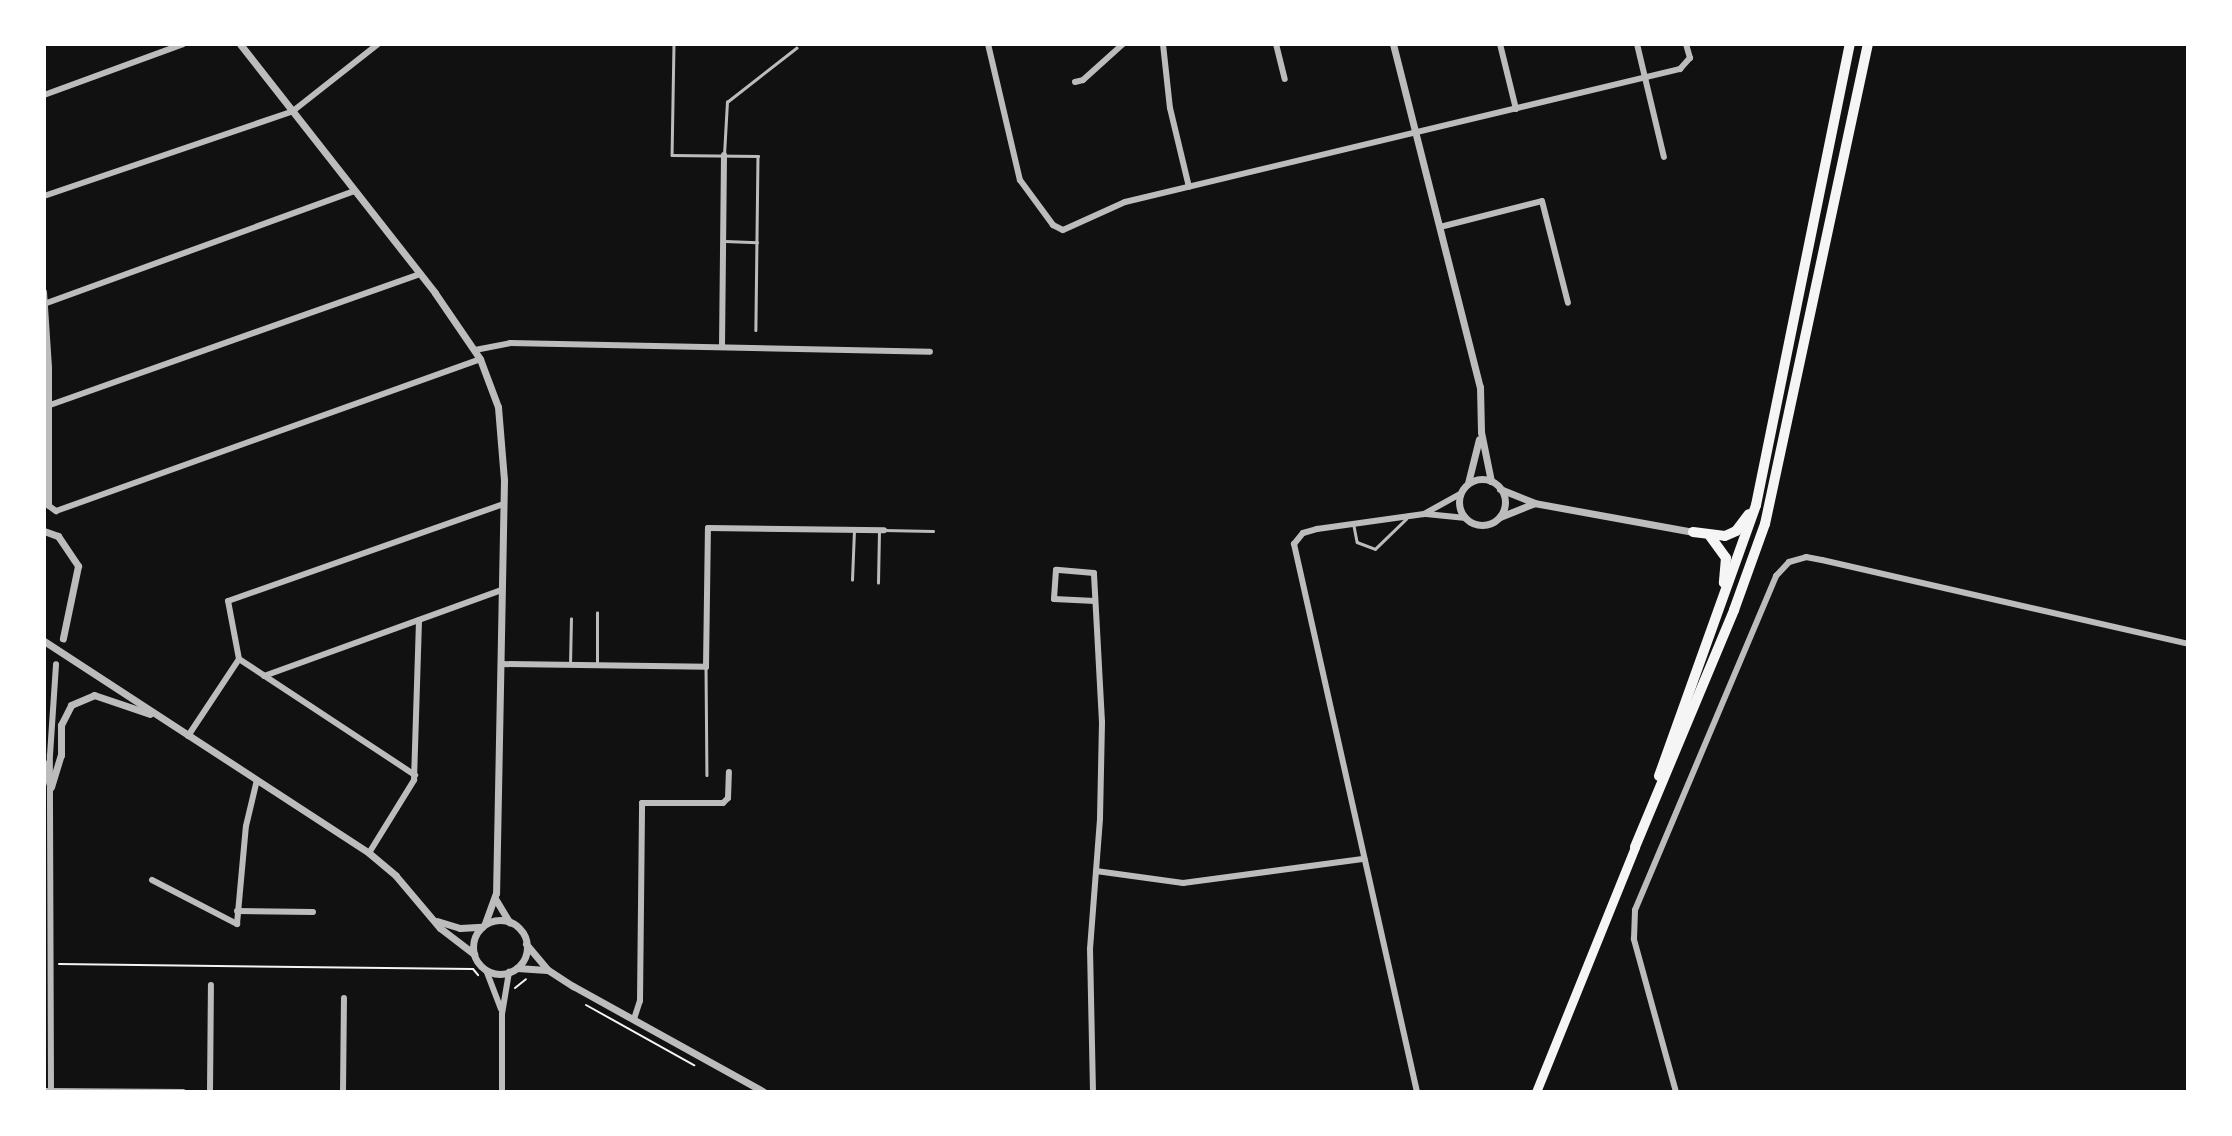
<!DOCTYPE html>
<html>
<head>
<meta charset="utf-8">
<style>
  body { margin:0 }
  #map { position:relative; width:2232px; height:1136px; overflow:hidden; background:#111; font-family:"Work Sans",sans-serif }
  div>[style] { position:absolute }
  .path>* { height:2px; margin:-1px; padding:0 1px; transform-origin:1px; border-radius:1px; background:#f5f5f5 }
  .service>* { height:2.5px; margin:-1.25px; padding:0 1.25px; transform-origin:1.25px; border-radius:1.25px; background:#bcbcbc }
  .minor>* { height:6px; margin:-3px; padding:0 3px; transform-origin:3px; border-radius:3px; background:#bcbcbc }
  .tertiary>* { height:7px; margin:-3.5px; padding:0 3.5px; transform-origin:3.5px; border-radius:3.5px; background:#bcbcbc }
  .tertiary>.ring { margin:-3.5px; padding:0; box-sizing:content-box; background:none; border:7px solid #bcbcbc; border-radius:50% }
  .primary>* { height:9px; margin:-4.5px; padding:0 4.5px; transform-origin:4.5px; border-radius:4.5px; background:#f5f5f5 }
  .trunk>* { height:10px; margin:-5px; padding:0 5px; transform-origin:5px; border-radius:5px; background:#f5f5f5 }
  span { translate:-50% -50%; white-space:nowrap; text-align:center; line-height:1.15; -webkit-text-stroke:5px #fff; paint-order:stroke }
  .frame { position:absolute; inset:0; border:46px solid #fff; pointer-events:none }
</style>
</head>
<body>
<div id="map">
  <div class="path">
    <i style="left:59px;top:964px;width:414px;rotate:0.7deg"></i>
    <i style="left:473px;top:969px;width:8px;rotate:50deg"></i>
    <i style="left:515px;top:988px;width:14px;rotate:-39deg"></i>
    <i style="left:586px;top:1005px;width:124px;rotate:29.1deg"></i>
  </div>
  <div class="service">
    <i style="left:674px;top:44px;width:111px;rotate:91deg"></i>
    <i style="left:672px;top:155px;width:86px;rotate:0.7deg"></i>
    <i style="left:758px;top:156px;width:174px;rotate:90.7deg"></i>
    <i style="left:724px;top:155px;width:53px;rotate:-86.8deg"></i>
    <i style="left:727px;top:102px;width:88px;rotate:-38deg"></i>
    <i style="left:725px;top:241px;width:32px;rotate:2deg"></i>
    <i style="left:1354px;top:526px;width:16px;rotate:79deg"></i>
    <i style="left:1357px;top:542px;width:19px;rotate:21deg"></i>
    <i style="left:1375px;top:549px;width:43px;rotate:-44.1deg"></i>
    <i style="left:884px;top:530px;width:49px;rotate:1.2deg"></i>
    <i style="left:852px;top:580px;width:50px;rotate:-87.7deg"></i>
    <i style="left:878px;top:583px;width:53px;rotate:-88.9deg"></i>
    <i style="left:570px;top:665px;width:46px;rotate:-88.8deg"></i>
    <i style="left:597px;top:665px;width:52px;rotate:-90deg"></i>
    <i style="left:706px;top:667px;width:108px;rotate:89.5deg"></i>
  </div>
  <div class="minor">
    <i style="left:988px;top:44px;width:140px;rotate:76.8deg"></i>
    <i style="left:1020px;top:180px;width:56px;rotate:53.7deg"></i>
    <i style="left:1053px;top:225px;width:11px;rotate:27deg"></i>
    <i style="left:1063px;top:230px;width:68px;rotate:-24.3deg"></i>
    <i style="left:1125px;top:202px;width:571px;rotate:-13.48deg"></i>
    <i style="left:1680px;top:69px;width:15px;rotate:-48deg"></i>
    <i style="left:1690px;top:58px;width:15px;rotate:-106deg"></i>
    <i style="left:1163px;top:44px;width:64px;rotate:83.8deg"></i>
    <i style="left:1170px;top:108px;width:81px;rotate:76.5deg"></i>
    <i style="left:1276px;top:44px;width:36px;rotate:76deg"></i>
    <i style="left:1500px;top:44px;width:67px;rotate:76.2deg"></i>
    <i style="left:1637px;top:44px;width:116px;rotate:76.6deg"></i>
    <i style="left:1075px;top:82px;width:8px;rotate:-14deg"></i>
    <i style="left:1083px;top:80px;width:54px;rotate:-42deg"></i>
    <i style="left:44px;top:95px;width:148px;rotate:-20.1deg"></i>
    <i style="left:44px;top:196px;width:263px;rotate:-18.8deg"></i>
    <i style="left:293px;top:111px;width:108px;rotate:-38.2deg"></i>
    <i style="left:1440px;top:227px;width:105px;rotate:-14.3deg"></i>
    <i style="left:1542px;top:201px;width:105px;rotate:75.7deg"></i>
    <i style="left:44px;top:292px;width:76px;rotate:86.2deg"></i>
    <i style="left:49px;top:368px;width:138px;rotate:90deg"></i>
    <i style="left:49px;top:506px;width:9px;rotate:36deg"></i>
    <i style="left:56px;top:511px;width:450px;rotate:-19.7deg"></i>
    <i style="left:44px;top:304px;width:330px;rotate:-20deg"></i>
    <i style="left:722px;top:347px;width:192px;rotate:-89.4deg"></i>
    <i style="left:475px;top:350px;width:36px;rotate:-11deg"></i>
    <i style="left:510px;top:343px;width:420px;rotate:1.2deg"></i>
    <i style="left:50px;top:405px;width:393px;rotate:-19.5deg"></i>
    <i style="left:1426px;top:514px;width:40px;rotate:5.7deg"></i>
    <i style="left:239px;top:659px;width:211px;rotate:33.4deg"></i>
    <i style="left:501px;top:664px;width:205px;rotate:0.8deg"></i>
    <i style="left:706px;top:667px;width:139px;rotate:-89.2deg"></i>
    <i style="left:708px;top:528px;width:176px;rotate:0.7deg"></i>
    <i style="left:264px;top:676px;width:253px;rotate:-19.9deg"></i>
    <i style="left:188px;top:736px;width:92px;rotate:-56.5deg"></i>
    <i style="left:239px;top:659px;width:59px;rotate:-100.7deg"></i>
    <i style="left:228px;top:601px;width:292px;rotate:-19.4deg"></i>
    <i style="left:369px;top:853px;width:86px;rotate:-58.3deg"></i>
    <i style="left:414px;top:780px;width:160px;rotate:-88.2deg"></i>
    <i style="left:1096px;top:871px;width:88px;rotate:7.9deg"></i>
    <i style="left:1183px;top:883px;width:183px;rotate:-7.6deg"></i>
    <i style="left:152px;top:880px;width:96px;rotate:27.4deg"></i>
    <i style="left:237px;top:924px;width:98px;rotate:-84.8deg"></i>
    <i style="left:246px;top:826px;width:47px;rotate:-76.6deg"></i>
    <i style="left:237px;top:911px;width:76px;rotate:0.8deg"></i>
    <i style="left:486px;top:970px;width:42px;rotate:69deg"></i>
    <i style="left:634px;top:1019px;width:19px;rotate:-72deg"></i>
    <i style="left:640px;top:1001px;width:198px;rotate:-89.4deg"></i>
    <i style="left:642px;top:803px;width:81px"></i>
    <i style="left:723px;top:803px;width:7px;rotate:-45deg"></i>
    <i style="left:728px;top:798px;width:26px;rotate:-88deg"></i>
    <i style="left:44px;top:1091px;width:139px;rotate:0.4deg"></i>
    <i style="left:51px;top:1092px;width:337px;rotate:-90.2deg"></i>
    <i style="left:50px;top:755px;width:91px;rotate:-86.2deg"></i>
    <i style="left:210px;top:1092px;width:107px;rotate:-89.5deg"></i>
    <i style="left:343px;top:1092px;width:94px;rotate:-89.4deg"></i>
    <i style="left:502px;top:1092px;width:78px;rotate:-90deg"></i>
    <i style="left:502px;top:1014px;width:43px;rotate:-80.5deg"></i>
    <i style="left:1093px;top:1092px;width:143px;rotate:-91.2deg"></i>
    <i style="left:1090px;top:949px;width:131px;rotate:-85.6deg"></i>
    <i style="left:1100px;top:818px;width:96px;rotate:-88.8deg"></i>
    <i style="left:1102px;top:722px;width:149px;rotate:-93.1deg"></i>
    <i style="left:1094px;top:573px;width:38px;rotate:-175deg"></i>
    <i style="left:1056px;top:570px;width:29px;rotate:94deg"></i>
    <i style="left:1054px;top:599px;width:41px;rotate:2.8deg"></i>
    <i style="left:1417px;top:1092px;width:562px;rotate:-102.65deg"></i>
    <i style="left:1294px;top:544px;width:14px;rotate:-51deg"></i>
    <i style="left:1303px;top:533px;width:15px;rotate:-16deg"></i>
    <i style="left:1317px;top:529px;width:108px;rotate:-8deg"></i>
    <i style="left:1424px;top:514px;width:41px;rotate:-29.1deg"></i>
    <i style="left:1676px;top:1092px;width:159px;rotate:-105.4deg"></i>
    <i style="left:1634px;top:939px;width:29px;rotate:-88deg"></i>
    <i style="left:1635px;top:910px;width:363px;rotate:-67.1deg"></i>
    <i style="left:1776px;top:576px;width:19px;rotate:-47deg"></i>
    <i style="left:1789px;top:562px;width:18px;rotate:-16deg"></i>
    <i style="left:1806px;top:557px;width:16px;rotate:11deg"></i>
    <i style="left:1822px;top:560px;width:376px;rotate:12.9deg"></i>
  </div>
  <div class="tertiary">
    <i style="left:240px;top:44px;width:316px;rotate:51.9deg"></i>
    <i style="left:435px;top:293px;width:80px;rotate:55.7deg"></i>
    <i style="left:480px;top:359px;width:51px;rotate:69.4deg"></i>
    <i style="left:498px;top:407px;width:73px;rotate:85.3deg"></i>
    <i style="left:504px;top:480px;width:413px;rotate:91.1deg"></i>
    <i style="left:496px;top:893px;width:33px;rotate:110deg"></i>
    <i style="left:1393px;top:44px;width:354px;rotate:75.8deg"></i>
    <i style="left:1480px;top:387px;width:45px;rotate:88.7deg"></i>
    <i style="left:1481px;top:432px;width:50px;rotate:78.5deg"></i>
    <i class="ring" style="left:1459px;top:479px;width:39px;height:39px"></i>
    <i style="left:1468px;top:483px;width:45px;rotate:-76deg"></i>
    <i style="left:1500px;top:489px;width:37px;rotate:22deg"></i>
    <i style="left:1534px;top:503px;width:162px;rotate:10.3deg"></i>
    <i style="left:1500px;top:517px;width:37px;rotate:-22deg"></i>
    <i style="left:44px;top:531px;width:15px;rotate:20deg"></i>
    <i style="left:58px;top:536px;width:36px;rotate:56deg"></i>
    <i style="left:78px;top:566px;width:74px;rotate:101.8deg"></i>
    <i style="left:44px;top:641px;width:388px;rotate:33.1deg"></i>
    <i style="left:369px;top:853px;width:35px;rotate:40deg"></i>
    <i style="left:396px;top:876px;width:68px;rotate:49.8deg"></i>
    <i style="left:440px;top:928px;width:43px;rotate:37.4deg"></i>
    <i style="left:44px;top:763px;width:24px;rotate:75deg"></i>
    <i style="left:51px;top:787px;width:34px;rotate:-73deg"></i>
    <i style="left:61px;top:755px;width:30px;rotate:-90deg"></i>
    <i style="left:61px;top:725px;width:22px;rotate:-63deg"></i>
    <i style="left:71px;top:705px;width:25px;rotate:-23deg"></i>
    <i style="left:94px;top:695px;width:59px;rotate:18.7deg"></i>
    <i style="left:496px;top:900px;width:26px;rotate:59deg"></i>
    <i class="ring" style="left:473px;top:920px;width:47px;height:47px"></i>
    <i style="left:437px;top:921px;width:24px;rotate:17deg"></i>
    <i style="left:460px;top:928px;width:22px;rotate:-3deg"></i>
    <i style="left:526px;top:944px;width:34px;rotate:50deg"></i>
    <i style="left:548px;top:970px;width:30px;rotate:33deg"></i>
    <i style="left:573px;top:986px;width:218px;rotate:29deg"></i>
    <i style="left:517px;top:968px;width:30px;rotate:4deg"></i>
  </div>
  <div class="primary">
    <i style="left:1536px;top:1092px;width:264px;rotate:-68deg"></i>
  </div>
  <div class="trunk">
    <i style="left:1693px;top:532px;width:32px;rotate:7deg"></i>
    <i style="left:1725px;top:536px;width:12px;rotate:-24deg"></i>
    <i style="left:1736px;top:531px;width:21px;rotate:-53deg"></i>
    <i style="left:1710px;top:536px;width:27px;rotate:54deg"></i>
    <i style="left:1726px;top:558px;width:25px;rotate:95deg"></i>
    <i style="left:1659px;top:776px;width:288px;rotate:-70.3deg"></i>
    <i style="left:1756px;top:505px;width:470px;rotate:-78.5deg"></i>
    <i style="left:1635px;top:847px;width:257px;rotate:-67.3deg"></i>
    <i style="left:1734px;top:610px;width:91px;rotate:-70.2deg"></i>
    <i style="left:1765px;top:524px;width:491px;rotate:-77.9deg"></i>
  </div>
  <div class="frame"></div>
</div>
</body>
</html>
